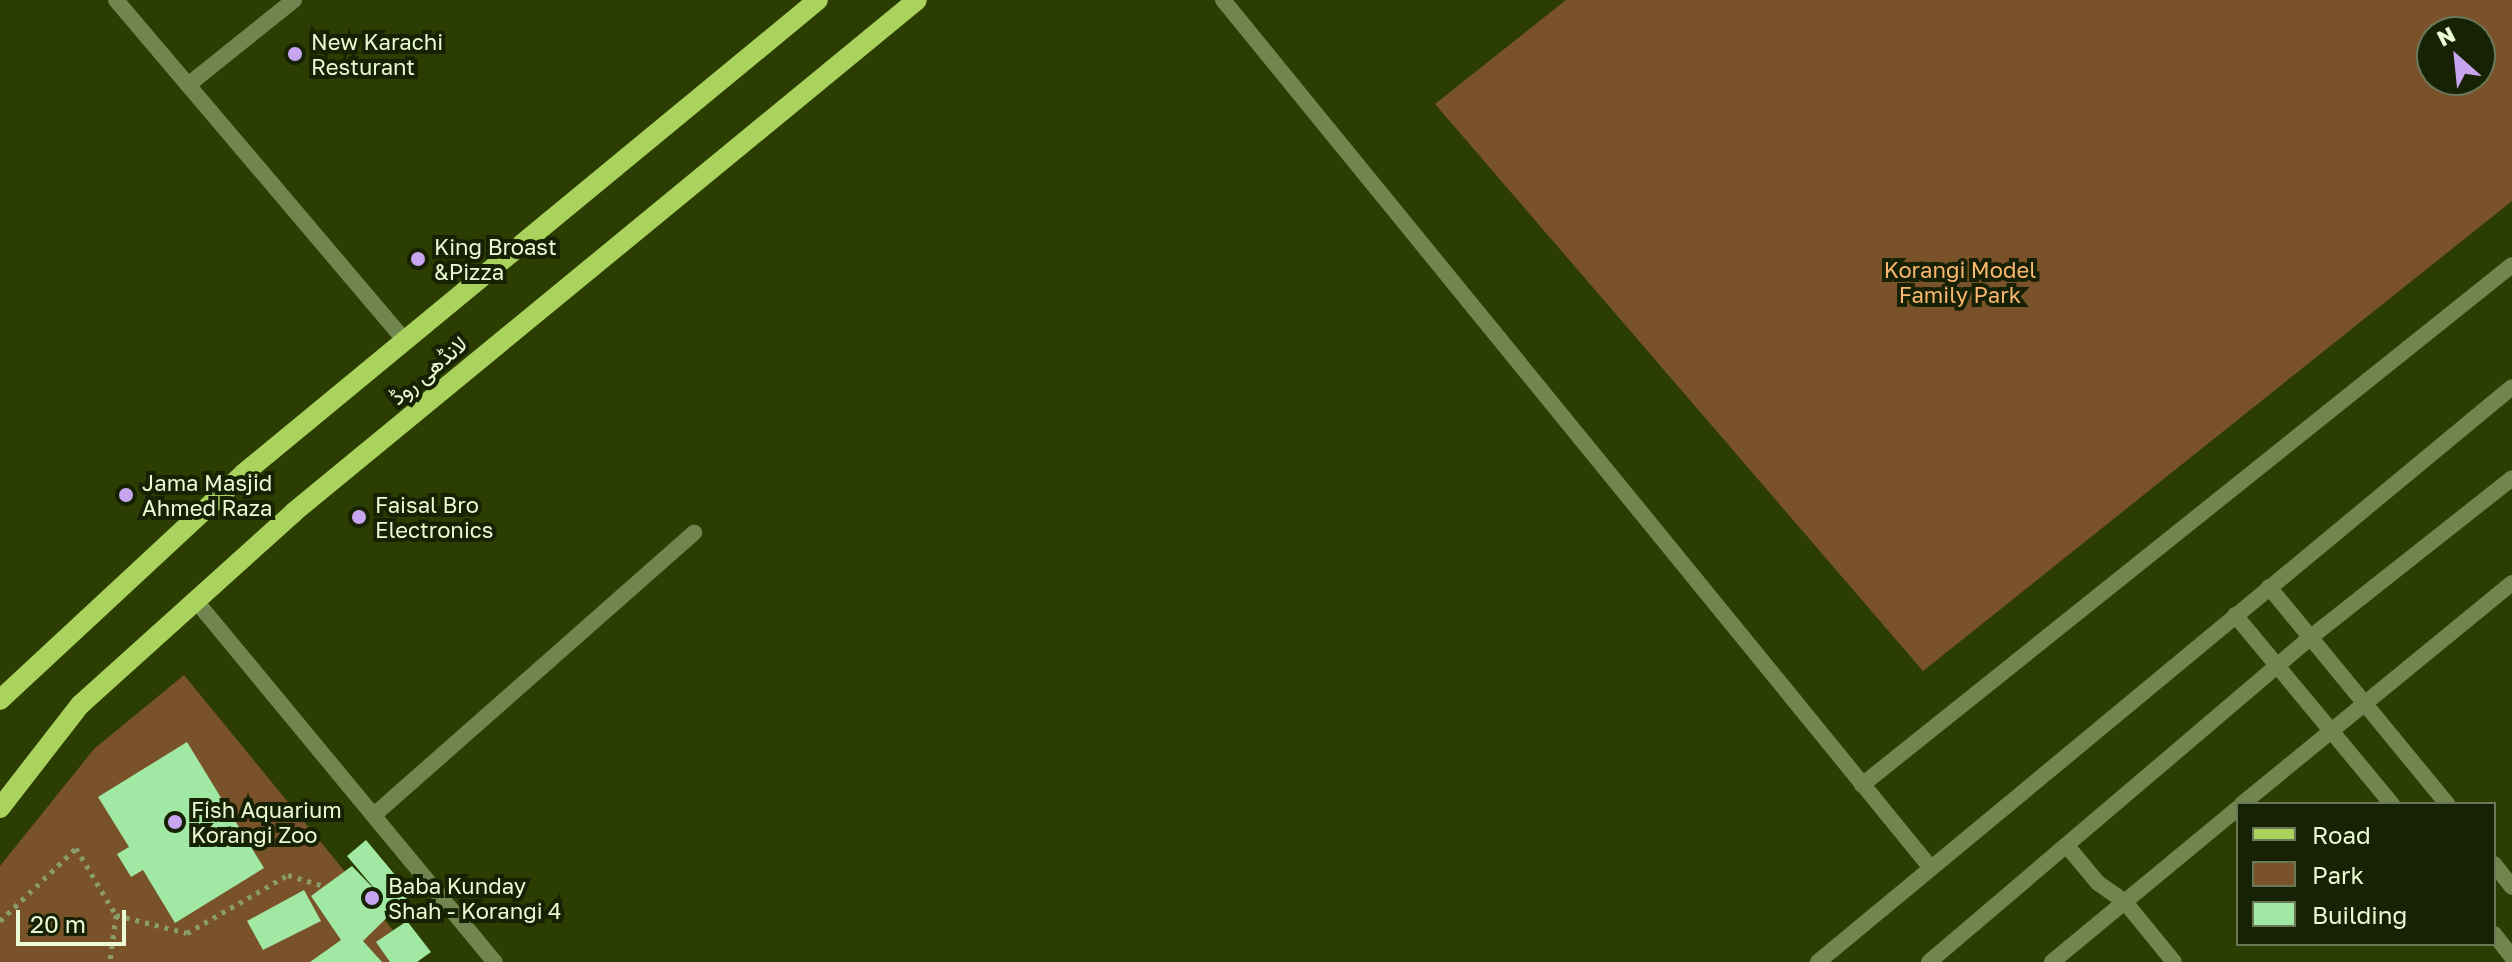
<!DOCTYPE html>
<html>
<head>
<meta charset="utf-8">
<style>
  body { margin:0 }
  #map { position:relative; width:2512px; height:962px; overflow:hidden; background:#2b3d00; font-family:"Golos Text",Vazirmatn,sans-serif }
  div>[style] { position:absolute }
  .green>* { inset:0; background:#79522a }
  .building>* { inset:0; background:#a0e8a3 }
  .path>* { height:5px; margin-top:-2.5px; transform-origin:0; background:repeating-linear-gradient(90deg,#8b9c6b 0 4px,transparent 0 10px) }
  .minor>* { height:16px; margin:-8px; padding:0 8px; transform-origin:8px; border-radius:8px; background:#70854f }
  .tertiary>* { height:16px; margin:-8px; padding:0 8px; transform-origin:8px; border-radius:8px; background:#70854f }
  .primary>* { height:20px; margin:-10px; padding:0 10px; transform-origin:10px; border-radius:10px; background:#aad35e }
  .dots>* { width:22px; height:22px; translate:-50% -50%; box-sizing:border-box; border:4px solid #172103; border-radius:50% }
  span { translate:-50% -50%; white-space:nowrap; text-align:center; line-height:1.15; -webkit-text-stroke:8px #172103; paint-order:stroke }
  .poi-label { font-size:22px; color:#eafad4 }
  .left { translate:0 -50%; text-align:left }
  .park-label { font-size:22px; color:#fbb66f }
  .street-label { font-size:22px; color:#eafad4 }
  .legend { position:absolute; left:2236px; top:802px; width:260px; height:144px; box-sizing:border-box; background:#172103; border:2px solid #6b7857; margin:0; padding:10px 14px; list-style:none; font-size:24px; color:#eafad4 }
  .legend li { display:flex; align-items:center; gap:16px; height:40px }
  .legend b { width:40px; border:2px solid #6b7857 }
  .north { position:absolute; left:2416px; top:16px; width:80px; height:80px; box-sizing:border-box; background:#172103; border:2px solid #6b7857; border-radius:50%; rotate:333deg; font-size:22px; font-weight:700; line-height:32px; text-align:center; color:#eafad4 }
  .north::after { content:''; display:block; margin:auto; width:28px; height:36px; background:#c8a6ef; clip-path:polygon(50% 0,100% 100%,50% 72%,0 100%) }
  .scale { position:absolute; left:16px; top:910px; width:110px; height:36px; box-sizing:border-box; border:4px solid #eafad4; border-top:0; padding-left:10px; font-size:24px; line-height:28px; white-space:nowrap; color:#eafad4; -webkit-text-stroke:6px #172103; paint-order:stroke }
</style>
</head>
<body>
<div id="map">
  <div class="green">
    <i style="clip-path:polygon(evenodd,1566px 0,2512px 0,2512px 201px,1923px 671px,1435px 104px,1566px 0,2432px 32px,2480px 32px,2480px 80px,2432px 80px,2432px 32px)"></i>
    <i style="clip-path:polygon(184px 675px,419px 962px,0 962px,0 866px,94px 749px)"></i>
  </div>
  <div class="building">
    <i style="clip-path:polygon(187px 742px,264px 868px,175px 923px,143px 870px,131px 877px,117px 854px,129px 847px,98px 797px)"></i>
    <i style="clip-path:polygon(366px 840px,411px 894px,363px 941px,382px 962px,310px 962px,341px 940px,311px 896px,352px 866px,379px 894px,347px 856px)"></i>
    <i style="clip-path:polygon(304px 890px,321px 921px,263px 950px,247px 921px)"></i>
    <i style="clip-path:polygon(407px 921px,431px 952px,417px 962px,390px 962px,376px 942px)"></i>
  </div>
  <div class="path">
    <i style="left:116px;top:915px;width:73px;rotate:14.2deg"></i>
    <i style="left:187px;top:933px;width:116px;rotate:-29.9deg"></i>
    <i style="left:288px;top:875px;width:39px;rotate:17deg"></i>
    <i style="left:0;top:921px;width:105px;rotate:-43.8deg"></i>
    <i style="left:76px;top:848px;width:78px;rotate:59.2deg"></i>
    <i style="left:116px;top:915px;width:47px;rotate:97.3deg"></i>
  </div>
  <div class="minor">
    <i style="left:116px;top:0;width:447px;rotate:49.7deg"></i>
    <i style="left:1223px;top:0;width:1120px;rotate:50.8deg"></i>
    <i style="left:188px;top:85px;width:136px;rotate:-38.7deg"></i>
    <i style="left:2269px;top:587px;width:281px;rotate:50.6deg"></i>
    <i style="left:196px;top:601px;width:469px;rotate:50.4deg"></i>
    <i style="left:2235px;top:615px;width:246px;rotate:50.3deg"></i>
    <i style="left:1862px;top:785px;width:832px;rotate:-38.66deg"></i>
    <i style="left:2242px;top:804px;width:349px;rotate:-39.3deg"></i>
    <i style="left:374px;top:815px;width:427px;rotate:-41.4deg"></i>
    <i style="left:2067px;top:846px;width:48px;rotate:50deg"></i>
    <i style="left:2098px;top:883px;width:33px;rotate:35deg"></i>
    <i style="left:2125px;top:902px;width:77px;rotate:50.8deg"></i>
    <i style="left:2494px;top:864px;width:29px;rotate:52deg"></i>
    <i style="left:2494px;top:934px;width:29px;rotate:52deg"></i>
    <i style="left:2052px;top:962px;width:241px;rotate:-39.6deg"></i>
  </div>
  <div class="tertiary">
    <i style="left:1818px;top:962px;width:901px;rotate:-39.64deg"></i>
    <i style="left:1929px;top:962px;width:502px;rotate:-40.39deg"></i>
    <i style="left:2311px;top:637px;width:256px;rotate:-38.3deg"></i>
  </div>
  <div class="primary">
    <i style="left:0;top:700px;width:332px;rotate:-42.9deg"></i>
    <i style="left:243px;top:474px;width:745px;rotate:-39.5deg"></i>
    <i style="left:0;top:808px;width:130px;rotate:-52.2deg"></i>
    <i style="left:80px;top:705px;width:288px;rotate:-42deg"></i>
    <i style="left:294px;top:512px;width:806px;rotate:-39.41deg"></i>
  </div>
  <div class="dots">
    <i style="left:295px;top:54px;background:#c8a6ef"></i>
    <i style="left:418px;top:259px;background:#c8a6ef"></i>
    <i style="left:126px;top:495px;background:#c8a6ef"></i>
    <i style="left:359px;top:517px;background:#c8a6ef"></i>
    <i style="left:175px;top:822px;background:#c8a6ef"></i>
    <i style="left:372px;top:898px;background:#c8a6ef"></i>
  </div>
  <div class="poi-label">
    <span class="left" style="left:311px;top:54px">New Karachi<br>Resturant</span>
    <span class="left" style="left:434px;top:259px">King Broast<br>&amp;Pizza</span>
    <span class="left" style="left:142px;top:495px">Jama Masjid<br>Ahmed Raza</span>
    <span class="left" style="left:375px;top:517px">Faisal Bro<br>Electronics</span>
    <span class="left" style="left:191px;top:822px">Fish Aquarium<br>Korangi Zoo</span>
    <span class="left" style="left:388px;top:898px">Baba Kunday<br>Shah - Korangi 4</span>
  </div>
  <div class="park-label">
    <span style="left:1960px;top:282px">Korangi Model<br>Family Park</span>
  </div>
  <div class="street-label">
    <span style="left:428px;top:370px;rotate:-40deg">لانڈھی روڈ</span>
  </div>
  <ul class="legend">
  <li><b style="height:10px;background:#aad35e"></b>Road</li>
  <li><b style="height:22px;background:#79522a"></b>Park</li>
  <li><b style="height:22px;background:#a0e8a3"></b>Building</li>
  </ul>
  <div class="north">N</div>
  <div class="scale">20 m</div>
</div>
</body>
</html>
